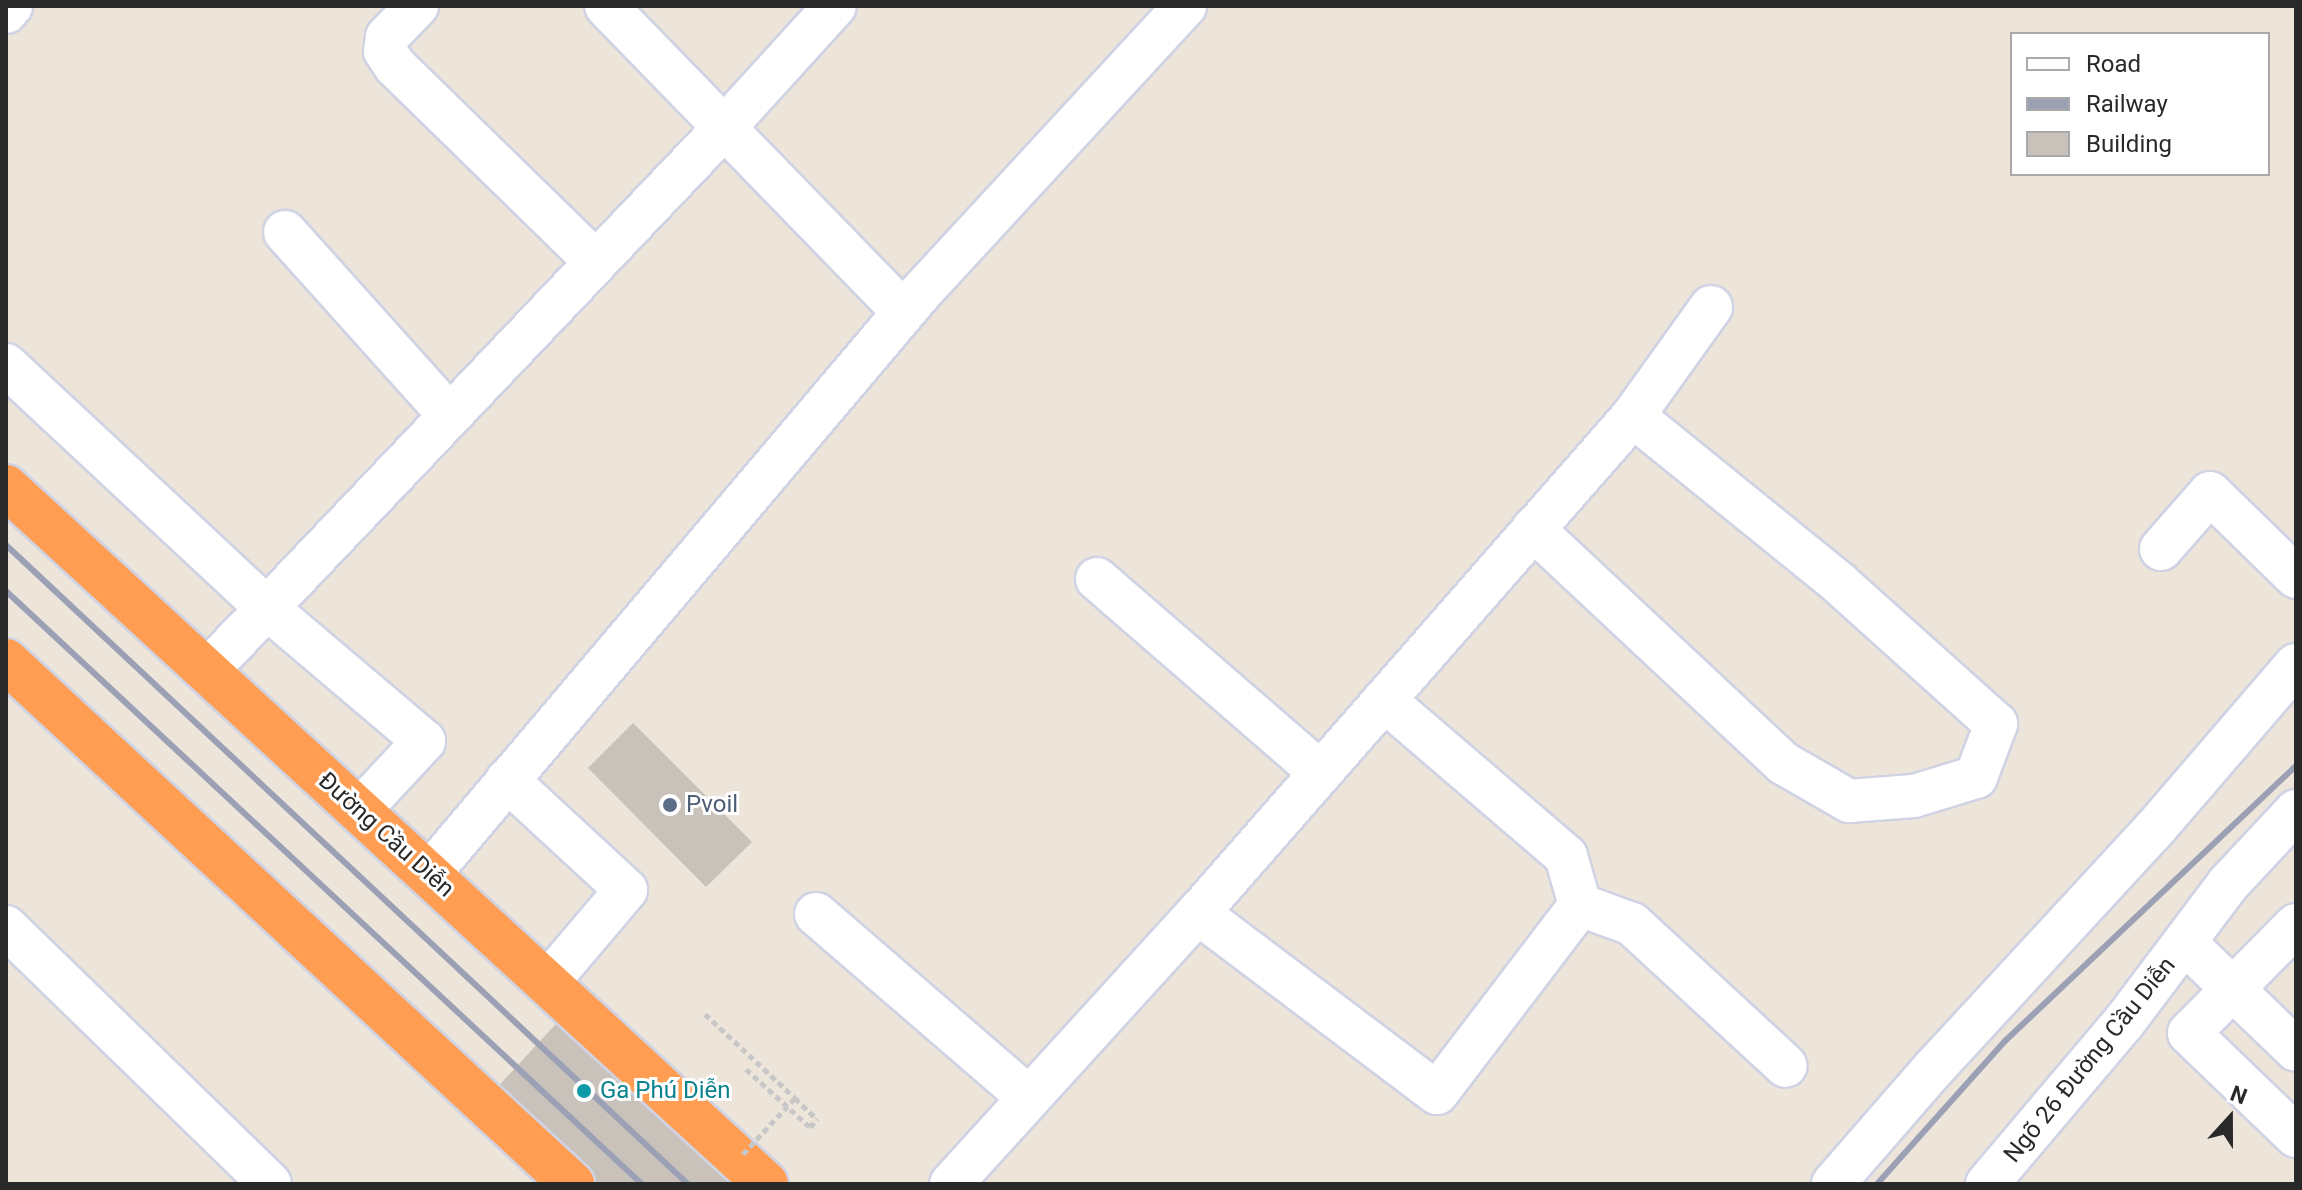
<!DOCTYPE html>
<html>
<head>
<meta charset="utf-8">
<style>
  body { margin:0 }
  #map { position:relative; width:2302px; height:1190px; overflow:hidden; background:#ede5da; font-family:Roboto,sans-serif }
  div>[style] { position:absolute }
  .building>* { inset:0; background:#c8c2ba }
  .path>* { height:5px; margin-top:-2.5px; transform-origin:0; background:repeating-linear-gradient(90deg,#c7c7c7 0 6px,transparent 0 10px) }
  .roads { filter:drop-shadow(2px 0 #cfd3e3) drop-shadow(-2px 0 #cfd3e3) drop-shadow(0 2px #cfd3e3) drop-shadow(0 -2px #cfd3e3) }
  .minor>* { height:42px; margin:-21px; padding:0 21px; transform-origin:21px; border-radius:21px; background:#fff }
  .highway>* { height:44px; margin:-22px; padding:0 22px; transform-origin:22px; border-radius:22px; background:#ff9e52 }
  .rail>* { height:6px; margin:-3px; padding:0 3px; transform-origin:3px; border-radius:3px; background:#9ca0b5 }
  .path-bridge>* { height:5px; margin-top:-2.5px; transform-origin:0; background:repeating-linear-gradient(90deg,#c7c7c7 0 6px,transparent 0 10px) }
  .dots>* { width:22px; height:22px; translate:-50% -50%; box-sizing:border-box; border:4px solid #fff; border-radius:50% }
  span { translate:-50% -50%; white-space:nowrap; text-align:center; line-height:1.15; -webkit-text-stroke:6px #fff; paint-order:stroke }
  .service-label { font-size:24px; color:#4e5e75 }
  .left { translate:0 -50%; text-align:left }
  .street-label { font-size:24px; color:#292929 }
  .culture-label { font-size:24px; color:#0d838f }
  .frame { position:absolute; inset:0; border:8px solid #292929; pointer-events:none }
  .legend { position:absolute; left:2010px; top:32px; width:260px; height:144px; box-sizing:border-box; background:#fff; border:2px solid #a9a9a9; margin:0; padding:10px 14px; list-style:none; font-size:24px; color:#292929 }
  .legend li { display:flex; align-items:center; gap:16px; height:40px }
  .legend b { width:40px; border:2px solid #a9a9a9 }
  .north { position:absolute; left:2190px; top:1078px; width:80px; height:80px; -webkit-text-stroke:6px #fff; paint-order:stroke; rotate:21deg; font-size:22px; font-weight:700; line-height:32px; text-align:center; color:#292929 }
  .north::after { content:''; display:block; margin:auto; width:28px; height:36px; background:#292929; clip-path:polygon(50% 0,100% 100%,50% 72%,0 100%) }
</style>
</head>
<body>
<div id="map">
  <div class="building">
    <i style="clip-path:polygon(633px 723px,752px 842px,706px 887px,588px 768px)"></i>
    <i style="clip-path:polygon(577px 1001px,776px 1184px,566px 1184px,481px 1105px)"></i>
  </div>
  <div class="path">
    <i style="left:705px;top:1014px;width:123px;rotate:43deg"></i>
    <i style="left:746px;top:1069px;width:86px;rotate:42.2deg"></i>
    <i style="left:810px;top:1127px;width:11px;rotate:-49deg"></i>
  </div>
  <div class="roads">
    <div class="minor">
      <i style="left:417px;top:6px;width:43px;rotate:134.1deg"></i>
      <i style="left:387px;top:37px;width:14px;rotate:98deg"></i>
      <i style="left:385px;top:51px;width:18px;rotate:56deg"></i>
      <i style="left:395px;top:66px;width:279px;rotate:44.3deg"></i>
      <i style="left:606px;top:6px;width:427px;rotate:45.8deg"></i>
      <i style="left:6px;top:12px;width:8px;rotate:-50deg"></i>
      <i style="left:285px;top:232px;width:246px;rotate:48.1deg"></i>
      <i style="left:6px;top:365px;width:357px;rotate:43deg"></i>
      <i style="left:267px;top:608px;width:206px;rotate:40.3deg"></i>
      <i style="left:424px;top:741px;width:96px;rotate:132.9deg"></i>
      <i style="left:1533px;top:529px;width:342px;rotate:43.1deg"></i>
      <i style="left:1783px;top:763px;width:76px;rotate:29.9deg"></i>
      <i style="left:1849px;top:801px;width:65px;rotate:-4.4deg"></i>
      <i style="left:1914px;top:796px;width:65px;rotate:-17deg"></i>
      <i style="left:1976px;top:777px;width:57px;rotate:-69.3deg"></i>
      <i style="left:1996px;top:724px;width:212px;rotate:-138.1deg"></i>
      <i style="left:1838px;top:582px;width:264px;rotate:-141deg"></i>
      <i style="left:2161px;top:549px;width:74px;rotate:-48.8deg"></i>
      <i style="left:2210px;top:493px;width:120px;rotate:44.3deg"></i>
      <i style="left:1097px;top:579px;width:296px;rotate:40.9deg"></i>
      <i style="left:207px;top:671px;width:748px;rotate:-46.41deg"></i>
      <i style="left:723px;top:129px;width:166px;rotate:-47.7deg"></i>
      <i style="left:1384px;top:700px;width:240px;rotate:40.6deg"></i>
      <i style="left:1566px;top:856px;width:51px;rotate:74.1deg"></i>
      <i style="left:507px;top:780px;width:162px;rotate:42.7deg"></i>
      <i style="left:626px;top:890px;width:122px;rotate:130.3deg"></i>
      <i style="left:429px;top:874px;width:764px;rotate:-49.78deg"></i>
      <i style="left:922px;top:291px;width:388px;rotate:-47.3deg"></i>
      <i style="left:1580px;top:905px;width:55px;rotate:20.1deg"></i>
      <i style="left:1632px;top:924px;width:209px;rotate:42.7deg"></i>
      <i style="left:1198px;top:913px;width:299px;rotate:37deg"></i>
      <i style="left:1437px;top:1093px;width:236px;rotate:-52.7deg"></i>
      <i style="left:816px;top:914px;width:281px;rotate:40.8deg"></i>
      <i style="left:2296px;top:925px;width:152px;rotate:134.7deg"></i>
      <i style="left:2189px;top:1033px;width:149px;rotate:43.9deg"></i>
      <i style="left:6px;top:927px;width:368px;rotate:44.2deg"></i>
      <i style="left:2185px;top:943px;width:154px;rotate:43.9deg"></i>
      <i style="left:951px;top:1184px;width:367px;rotate:-47.7deg"></i>
      <i style="left:1198px;top:913px;width:660px;rotate:-48.81deg"></i>
      <i style="left:1633px;top:416px;width:134px;rotate:-54.4deg"></i>
      <i style="left:1833px;top:1184px;width:154px;rotate:-49deg"></i>
      <i style="left:1934px;top:1068px;width:323px;rotate:-47.3deg"></i>
      <i style="left:2153px;top:831px;width:219px;rotate:-49.3deg"></i>
      <i style="left:1987px;top:1184px;width:212px;rotate:-49.8deg"></i>
      <i style="left:2124px;top:1022px;width:173px;rotate:-53deg"></i>
      <i style="left:2228px;top:884px;width:100px;rotate:-47deg"></i>
    </div>
    <div class="highway">
      <i style="left:6px;top:487px;width:1031px;rotate:42.52deg"></i>
      <i style="left:6px;top:661px;width:771px;rotate:42.74deg"></i>
    </div>
  </div>
  <div class="rail">
    <i style="left:6px;top:545px;width:935px;rotate:43.14deg"></i>
    <i style="left:6px;top:591px;width:870px;rotate:43deg"></i>
    <i style="left:1877px;top:1184px;width:192px;rotate:-48.2deg"></i>
    <i style="left:2005px;top:1041px;width:400px;rotate:-43.4deg"></i>
  </div>
  <div class="path-bridge">
    <i style="left:743px;top:1154px;width:76px;rotate:-47.1deg"></i>
    <i style="left:795px;top:1098px;width:30px;rotate:44deg"></i>
  </div>
  <div class="dots">
    <i style="left:670px;top:805px;background:#5c6f8a"></i>
    <i style="left:584px;top:1091px;background:#0f9aa8"></i>
  </div>
  <div class="service-label">
    <span class="left" style="left:686px;top:805px">Pvoil</span>
  </div>
  <div class="street-label">
    <span style="left:386px;top:835px;rotate:42deg">Đường Cầu Diễn</span>
    <span style="left:2090px;top:1060px;rotate:-51deg">Ngõ 26 Đường Cầu Diễn</span>
  </div>
  <div class="culture-label">
    <span class="left" style="left:600px;top:1091px">Ga Phú Diễn</span>
  </div>
  <div class="frame"></div>
  <ul class="legend">
  <li><b style="height:10px;background:#fff"></b>Road</li>
  <li><b style="height:10px;background:#9ca0b5"></b>Railway</li>
  <li><b style="height:22px;background:#c8c2ba"></b>Building</li>
  </ul>
  <div class="north">N</div>
</div>
</body>
</html>
